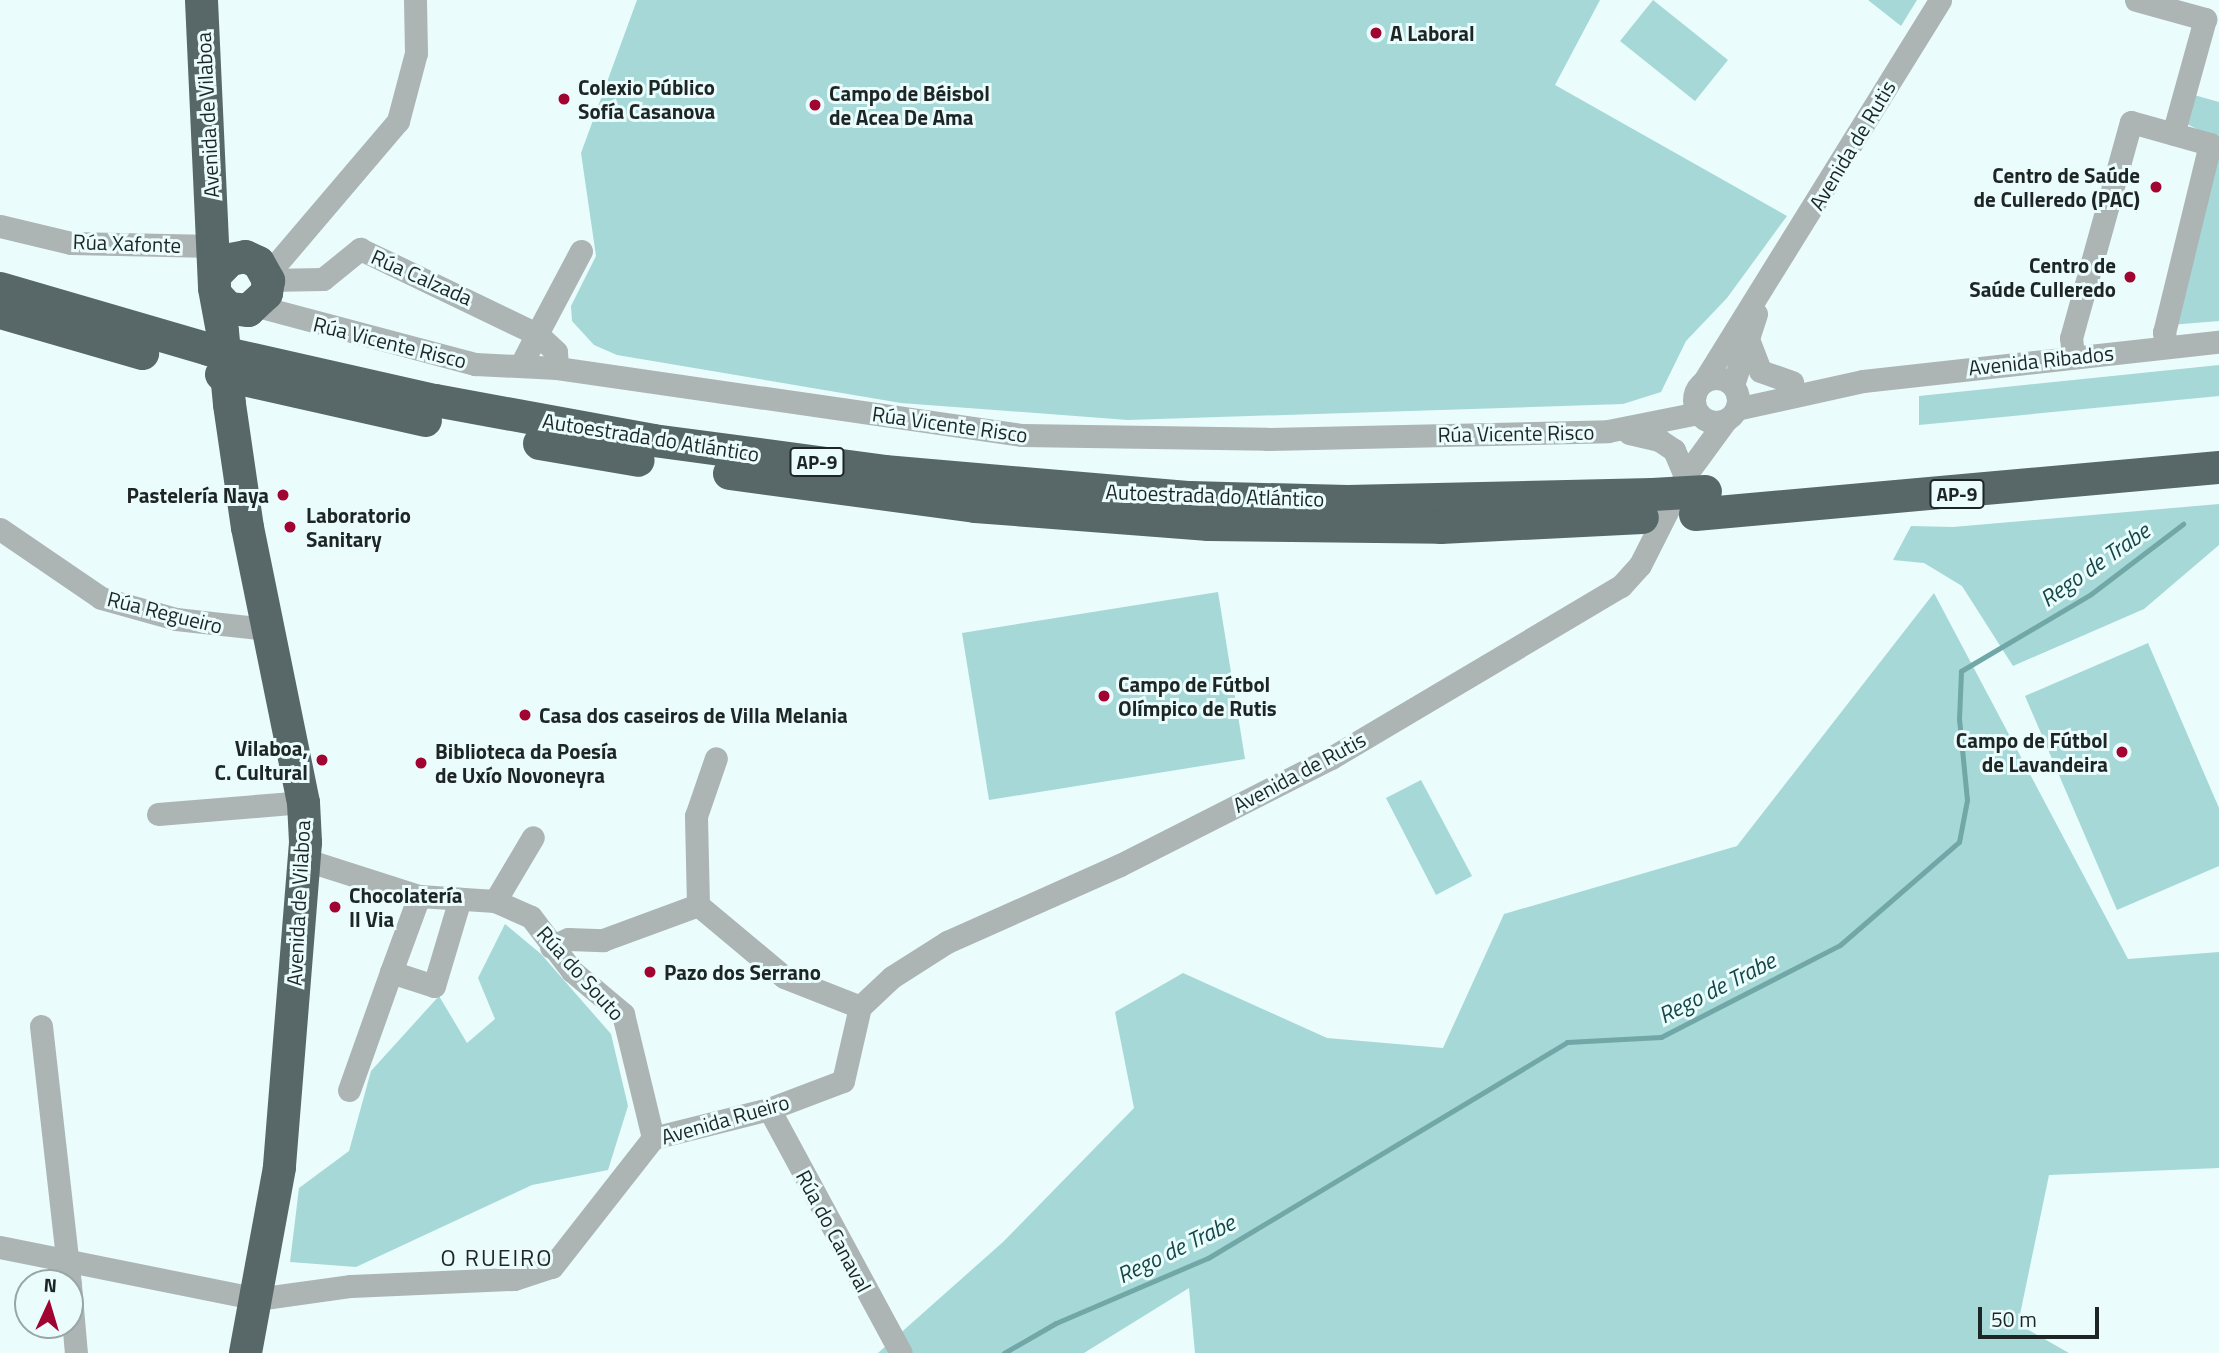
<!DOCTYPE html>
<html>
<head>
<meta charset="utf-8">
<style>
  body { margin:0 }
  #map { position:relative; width:2219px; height:1353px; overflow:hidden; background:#eafcfc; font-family:"Titillium Web",sans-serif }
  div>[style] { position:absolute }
  .green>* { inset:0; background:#a6d8d8 }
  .stream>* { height:5px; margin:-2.5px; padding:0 2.5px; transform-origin:2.5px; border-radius:2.5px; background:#72a7a7 }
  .minor>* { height:23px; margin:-11.5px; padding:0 11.5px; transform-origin:11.5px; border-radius:11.5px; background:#acb4b4 }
  .minor>.ring { margin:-11.5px; padding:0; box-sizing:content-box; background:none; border:23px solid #acb4b4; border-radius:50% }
  .highway>* { height:33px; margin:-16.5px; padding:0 16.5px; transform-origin:16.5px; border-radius:16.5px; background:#586767 }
  .highway-bridge>* { height:33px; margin:-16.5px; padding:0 16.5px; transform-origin:16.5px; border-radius:16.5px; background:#586767 }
  .dots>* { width:19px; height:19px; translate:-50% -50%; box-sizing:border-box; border:4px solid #eafcfc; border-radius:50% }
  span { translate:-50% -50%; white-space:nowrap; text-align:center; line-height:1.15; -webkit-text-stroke:6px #eafcfc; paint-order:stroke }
  .shield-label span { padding:2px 5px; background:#eafcfc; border:2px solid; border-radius:5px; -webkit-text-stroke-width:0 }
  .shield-label { font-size:19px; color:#1e2525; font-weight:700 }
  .poi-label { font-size:21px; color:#1e2525; font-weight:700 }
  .left { translate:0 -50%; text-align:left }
  .right { translate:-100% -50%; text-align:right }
  .street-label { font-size:21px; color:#1e2525 }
  .water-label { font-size:23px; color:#164748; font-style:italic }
  .neighbourhood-label { font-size:23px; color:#1e2525; letter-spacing:2px }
  .north { position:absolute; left:14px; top:1269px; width:70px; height:70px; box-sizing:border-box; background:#eafcfc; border:2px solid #98a6a6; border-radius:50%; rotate:4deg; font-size:19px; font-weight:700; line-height:28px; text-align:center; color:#1e2525 }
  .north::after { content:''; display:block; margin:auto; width:24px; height:32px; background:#a20432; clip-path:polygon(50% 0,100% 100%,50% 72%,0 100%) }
  .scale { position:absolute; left:1978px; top:1307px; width:121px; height:32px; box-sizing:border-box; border:4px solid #1e2525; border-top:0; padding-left:9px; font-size:21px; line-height:24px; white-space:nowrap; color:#1e2525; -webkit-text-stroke:5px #eafcfc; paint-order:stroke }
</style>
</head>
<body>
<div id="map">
  <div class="green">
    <i style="clip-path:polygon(637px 0,1600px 0,1555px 85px,1787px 216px,1727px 298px,1686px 341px,1661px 392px,1623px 404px,1128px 420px,901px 403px,617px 355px,594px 345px,572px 321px,571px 306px,596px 256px,581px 153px)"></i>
    <i style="clip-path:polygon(1653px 0,1728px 60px,1695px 101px,1620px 41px)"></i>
    <i style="clip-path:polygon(1868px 0,1917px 0,1901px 26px)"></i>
    <i style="clip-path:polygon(2194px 95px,2219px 102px,2219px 321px,2170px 325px,2216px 139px,2187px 124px)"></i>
    <i style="clip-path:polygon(2219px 365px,2219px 396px,1919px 425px,1919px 396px)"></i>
    <i style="clip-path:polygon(2219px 504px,2219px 545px,2144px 609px,2013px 666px,1962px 586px,1924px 563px,1893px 560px,1911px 526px,1953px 527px)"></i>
    <i style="clip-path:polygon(1218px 592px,1245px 759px,989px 800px,962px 633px)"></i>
    <i style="clip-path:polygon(1934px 593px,2128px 959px,2219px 952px,2219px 1168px,2049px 1175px,2018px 1324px,2069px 1353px,1195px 1353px,1189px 1288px,1084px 1353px,878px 1353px,1003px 1242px,1134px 1108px,1115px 1012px,1183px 973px,1327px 1038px,1443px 1048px,1504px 914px,1737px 846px)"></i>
    <i style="clip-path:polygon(2148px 643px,2219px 808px,2219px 866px,2117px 910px,2025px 696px)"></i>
    <i style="clip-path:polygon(1421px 780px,1472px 876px,1436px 895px,1386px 798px)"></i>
    <i style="clip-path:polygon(505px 924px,541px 954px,611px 1034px,628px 1106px,608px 1170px,532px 1185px,356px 1267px,290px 1262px,299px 1188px,349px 1151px,371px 1071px,439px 996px,467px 1043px,495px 1019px,478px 978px)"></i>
  </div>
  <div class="stream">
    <i style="left:1004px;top:1353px;width:60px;rotate:-30deg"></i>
    <i style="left:1056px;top:1323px;width:165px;rotate:-23.2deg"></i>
    <i style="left:1208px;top:1258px;width:419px;rotate:-31deg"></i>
    <i style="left:1567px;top:1042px;width:94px;rotate:-3deg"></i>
    <i style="left:1661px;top:1037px;width:201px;rotate:-27.2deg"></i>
    <i style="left:1840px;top:945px;width:157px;rotate:-40.9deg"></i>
    <i style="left:1959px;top:842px;width:43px;rotate:-79.2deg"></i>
    <i style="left:1967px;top:800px;width:81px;rotate:-95.6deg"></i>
    <i style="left:1959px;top:719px;width:48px;rotate:-87.6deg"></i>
    <i style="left:1961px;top:671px;width:151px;rotate:-30.6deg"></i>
    <i style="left:2091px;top:594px;width:116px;rotate:-37.3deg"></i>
  </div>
  <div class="minor">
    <i style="left:2136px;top:0;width:72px;rotate:15.4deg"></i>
    <i style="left:2205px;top:19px;width:119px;rotate:105.5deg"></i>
    <i style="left:0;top:226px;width:73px;rotate:13.5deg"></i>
    <i style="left:71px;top:243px;width:142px;rotate:1.2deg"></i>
    <i style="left:267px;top:275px;width:202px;rotate:-49.6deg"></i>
    <i style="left:398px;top:121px;width:70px;rotate:-75.2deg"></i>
    <i style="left:416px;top:53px;width:53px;rotate:-91.1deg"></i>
    <i style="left:268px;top:280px;width:55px;rotate:-1deg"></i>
    <i style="left:323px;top:279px;width:48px;rotate:-39deg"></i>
    <i style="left:360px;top:249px;width:196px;rotate:25.7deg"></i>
    <i style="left:537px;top:334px;width:94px;rotate:-62.1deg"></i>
    <i style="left:257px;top:306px;width:226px;rotate:14.9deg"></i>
    <i style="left:475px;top:364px;width:82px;rotate:2.8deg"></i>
    <i style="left:557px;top:368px;width:470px;rotate:8.2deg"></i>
    <i style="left:1022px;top:435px;width:245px;rotate:0.9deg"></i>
    <i style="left:1267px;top:439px;width:341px;rotate:-1.3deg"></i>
    <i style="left:1608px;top:431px;width:92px;rotate:-11.3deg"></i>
    <i style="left:1748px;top:339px;width:34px;rotate:69deg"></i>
    <i style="left:1760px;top:371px;width:34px;rotate:19deg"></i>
    <i style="left:2073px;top:356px;width:18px;rotate:-96deg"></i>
    <i style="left:2071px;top:338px;width:224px;rotate:-74.5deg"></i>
    <i style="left:2131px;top:122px;width:82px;rotate:15.6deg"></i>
    <i style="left:2210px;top:144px;width:194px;rotate:103.7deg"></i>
    <i style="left:2164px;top:332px;width:15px;rotate:82deg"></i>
    <i style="left:521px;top:365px;width:35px;rotate:-63deg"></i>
    <i style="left:537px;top:334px;width:26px;rotate:43deg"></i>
    <i style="left:556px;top:352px;width:16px;rotate:86deg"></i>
    <i class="ring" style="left:1694px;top:378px;width:21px;height:21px"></i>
    <i style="left:1704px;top:381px;width:448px;rotate:-58.2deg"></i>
    <i style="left:1733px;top:385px;width:75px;rotate:-72.1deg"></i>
    <i style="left:1736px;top:409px;width:130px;rotate:-12.4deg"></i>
    <i style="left:1863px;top:381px;width:358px;rotate:-6.3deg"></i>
    <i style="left:1629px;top:433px;width:31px;rotate:13deg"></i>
    <i style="left:1659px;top:440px;width:18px;rotate:34deg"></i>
    <i style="left:1674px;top:450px;width:28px;rotate:67deg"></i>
    <i style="left:0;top:529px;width:122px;rotate:34.3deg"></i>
    <i style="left:101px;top:598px;width:78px;rotate:15.6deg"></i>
    <i style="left:176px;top:619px;width:91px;rotate:6.3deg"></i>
    <i style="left:158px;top:814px;width:145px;rotate:-4.7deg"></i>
    <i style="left:303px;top:859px;width:122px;rotate:17.7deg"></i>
    <i style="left:419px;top:896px;width:76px;rotate:3.8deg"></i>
    <i style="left:495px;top:901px;width:39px;rotate:24deg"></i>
    <i style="left:531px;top:917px;width:68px;rotate:52.8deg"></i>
    <i style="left:572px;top:971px;width:67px;rotate:40.1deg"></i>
    <i style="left:623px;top:1014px;width:128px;rotate:76.4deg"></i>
    <i style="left:419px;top:896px;width:81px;rotate:110.2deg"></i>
    <i style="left:391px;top:972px;width:45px;rotate:18deg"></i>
    <i style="left:434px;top:986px;width:91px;rotate:-73.4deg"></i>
    <i style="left:495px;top:901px;width:74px;rotate:-59.3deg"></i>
    <i style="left:698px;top:905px;width:89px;rotate:-91.3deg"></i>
    <i style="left:696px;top:816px;width:61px;rotate:-71deg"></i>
    <i style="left:551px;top:947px;width:19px;rotate:-25deg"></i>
    <i style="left:568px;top:939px;width:35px;rotate:2deg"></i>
    <i style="left:603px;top:940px;width:101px;rotate:-20.2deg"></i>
    <i style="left:698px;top:905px;width:112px;rotate:39.9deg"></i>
    <i style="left:784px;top:977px;width:82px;rotate:21.5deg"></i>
    <i style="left:860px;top:1007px;width:44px;rotate:-43.2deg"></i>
    <i style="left:892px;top:977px;width:65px;rotate:-32.5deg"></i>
    <i style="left:947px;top:942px;width:189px;rotate:-24deg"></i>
    <i style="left:1120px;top:865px;width:237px;rotate:-26.9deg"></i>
    <i style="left:1331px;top:758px;width:337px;rotate:-30.7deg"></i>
    <i style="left:1621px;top:586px;width:28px;rotate:-48deg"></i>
    <i style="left:1640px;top:565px;width:100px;rotate:-63.2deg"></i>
    <i style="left:1685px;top:476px;width:69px;rotate:-53.8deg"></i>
    <i style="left:41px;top:1026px;width:259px;rotate:83.6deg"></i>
    <i style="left:349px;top:1090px;width:125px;rotate:-70.4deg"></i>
    <i style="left:769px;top:1109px;width:277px;rotate:61.6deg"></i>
    <i style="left:0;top:1247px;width:262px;rotate:11.4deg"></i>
    <i style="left:257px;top:1299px;width:95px;rotate:-7.9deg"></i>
    <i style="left:351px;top:1286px;width:163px;rotate:-2.5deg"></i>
    <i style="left:514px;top:1279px;width:40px;rotate:-18deg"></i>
    <i style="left:552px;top:1267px;width:164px;rotate:-51.9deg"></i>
    <i style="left:653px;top:1138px;width:120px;rotate:-14deg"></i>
    <i style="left:769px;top:1109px;width:79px;rotate:-20.7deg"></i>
    <i style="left:843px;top:1081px;width:76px;rotate:-77.1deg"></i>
    <i style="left:70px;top:1285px;width:68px;rotate:85deg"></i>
  </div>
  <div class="highway">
    <i style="left:201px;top:0;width:288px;rotate:87.4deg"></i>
    <i style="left:214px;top:288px;width:44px;rotate:79.5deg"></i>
    <i style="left:215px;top:274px;width:21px;rotate:-45deg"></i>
    <i style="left:230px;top:259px;width:15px;rotate:-11deg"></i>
    <i style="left:245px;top:256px;width:14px;rotate:25deg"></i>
    <i style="left:258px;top:262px;width:21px;rotate:61deg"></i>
    <i style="left:268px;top:280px;width:13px;rotate:99deg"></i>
    <i style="left:266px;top:293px;width:25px;rotate:137deg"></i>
    <i style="left:248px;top:310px;width:20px;rotate:-174deg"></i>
    <i style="left:228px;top:308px;width:16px;rotate:-133deg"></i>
    <i style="left:0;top:288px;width:217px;rotate:16.3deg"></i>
    <i style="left:208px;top:349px;width:233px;rotate:12.7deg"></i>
    <i style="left:435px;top:400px;width:222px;rotate:10.4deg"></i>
    <i style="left:653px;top:440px;width:233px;rotate:7.6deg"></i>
    <i style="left:884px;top:471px;width:307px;rotate:4.9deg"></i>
    <i style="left:1190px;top:497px;width:157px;rotate:1.5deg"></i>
    <i style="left:1347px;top:501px;width:305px;rotate:-1.3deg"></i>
    <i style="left:0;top:312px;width:148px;rotate:16.1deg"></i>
    <i style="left:221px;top:374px;width:209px;rotate:12.7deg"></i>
    <i style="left:229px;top:404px;width:124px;rotate:81.7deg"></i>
    <i style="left:247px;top:527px;width:281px;rotate:78.5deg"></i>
    <i style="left:303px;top:802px;width:40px;rotate:87.1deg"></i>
    <i style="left:305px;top:842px;width:326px;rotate:94.6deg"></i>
    <i style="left:279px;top:1167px;width:189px;rotate:100.4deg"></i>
    <i style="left:539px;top:443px;width:100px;rotate:9.7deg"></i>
    <i style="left:729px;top:473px;width:248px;rotate:7.6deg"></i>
    <i style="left:975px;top:506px;width:234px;rotate:4.4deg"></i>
    <i style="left:1208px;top:524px;width:232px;rotate:0.7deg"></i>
    <i style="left:1440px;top:527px;width:202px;rotate:-2.8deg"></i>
    <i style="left:1695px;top:514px;width:526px;rotate:-5.13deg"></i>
  </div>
  <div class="highway-bridge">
    <i style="left:222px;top:331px;width:73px;rotate:84.5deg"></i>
    <i style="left:1652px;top:494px;width:53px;rotate:-3.2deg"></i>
  </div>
  <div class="dots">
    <i style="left:1376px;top:33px;background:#a20432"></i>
    <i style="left:564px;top:99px;background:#a20432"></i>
    <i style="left:815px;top:105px;background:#a20432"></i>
    <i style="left:2156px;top:187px;background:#a20432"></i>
    <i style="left:2130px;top:277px;background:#a20432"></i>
    <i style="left:283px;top:495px;background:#a20432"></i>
    <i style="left:290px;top:527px;background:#a20432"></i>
    <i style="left:1104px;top:696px;background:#a20432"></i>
    <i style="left:525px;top:715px;background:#a20432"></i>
    <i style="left:2122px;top:752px;background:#a20432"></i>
    <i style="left:322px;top:760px;background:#a20432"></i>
    <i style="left:421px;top:763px;background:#a20432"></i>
    <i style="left:335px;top:907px;background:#a20432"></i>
    <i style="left:650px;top:972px;background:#a20432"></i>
  </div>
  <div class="shield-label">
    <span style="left:817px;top:462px">AP-9</span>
    <span style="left:1957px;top:494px">AP-9</span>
  </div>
  <div class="poi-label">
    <span class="left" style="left:1390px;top:33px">A Laboral</span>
    <span class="left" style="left:578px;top:99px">Colexio Público<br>Sofía Casanova</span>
    <span class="left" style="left:829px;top:105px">Campo de Béisbol<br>de Acea De Ama</span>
    <span class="right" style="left:2140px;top:187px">Centro de Saúde<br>de Culleredo (PAC)</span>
    <span class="right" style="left:2116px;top:277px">Centro de<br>Saúde Culleredo</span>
    <span class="right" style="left:269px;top:495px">Pastelería Naya</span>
    <span class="left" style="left:306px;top:527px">Laboratorio<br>Sanitary</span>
    <span class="left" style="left:1118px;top:696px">Campo de Fútbol<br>Olímpico de Rutis</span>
    <span class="left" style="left:539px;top:715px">Casa dos caseiros de Villa Melania</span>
    <span class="right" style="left:2108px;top:752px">Campo de Fútbol<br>de Lavandeira</span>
    <span class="right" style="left:308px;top:760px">Vilaboa,<br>C. Cultural</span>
    <span class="left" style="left:435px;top:763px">Biblioteca da Poesía<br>de Uxío Novoneyra</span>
    <span class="left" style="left:349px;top:907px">Chocolatería<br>Il Via</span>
    <span class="left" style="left:664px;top:972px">Pazo dos Serrano</span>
  </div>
  <div class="street-label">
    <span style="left:207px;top:115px;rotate:-93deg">Avenida de Vilaboa</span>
    <span style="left:1852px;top:145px;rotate:-59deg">Avenida de Rutis</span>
    <span style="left:127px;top:243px;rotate:2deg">Rúa Xafonte</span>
    <span style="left:422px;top:277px;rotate:24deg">Rúa Calzada</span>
    <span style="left:390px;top:342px;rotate:14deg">Rúa Vicente Risco</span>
    <span style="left:2041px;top:360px;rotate:-6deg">Avenida Ribados</span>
    <span style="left:950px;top:424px;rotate:8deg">Rúa Vicente Risco</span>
    <span style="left:1516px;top:433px;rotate:-1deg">Rúa Vicente Risco</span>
    <span style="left:651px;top:437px;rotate:9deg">Autoestrada do Atlántico</span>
    <span style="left:1215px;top:495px;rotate:2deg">Autoestrada do Atlántico</span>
    <span style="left:165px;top:612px;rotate:14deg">Rúa Regueiro</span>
    <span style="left:1299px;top:772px;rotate:-28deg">Avenida de Rutis</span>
    <span style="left:298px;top:903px;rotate:-87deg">Avenida de Vilaboa</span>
    <span style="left:581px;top:973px;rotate:48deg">Rúa do Souto</span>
    <span style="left:725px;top:1119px;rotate:-16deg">Avenida Rueiro</span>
    <span style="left:834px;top:1231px;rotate:62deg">Rúa do Canaval</span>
  </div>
  <div class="water-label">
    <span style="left:2095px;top:565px;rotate:-35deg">Rego de Trabe</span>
    <span style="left:1717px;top:988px;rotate:-27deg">Rego de Trabe</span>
    <span style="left:1176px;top:1249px;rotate:-26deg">Rego de Trabe</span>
  </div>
  <div class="neighbourhood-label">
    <span style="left:497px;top:1258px">O RUEIRO</span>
  </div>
  <div class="north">N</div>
  <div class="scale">50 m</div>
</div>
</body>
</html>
